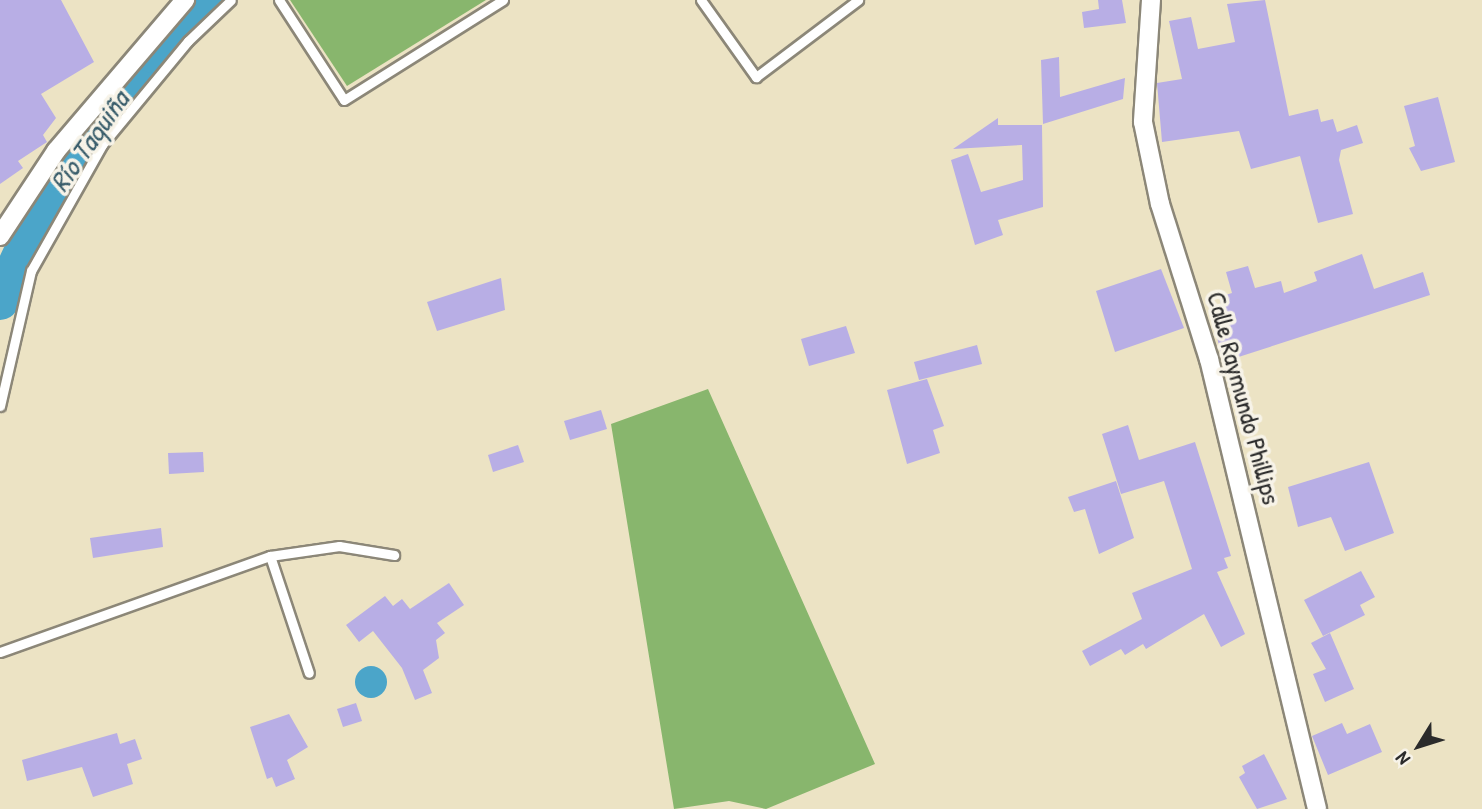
<!DOCTYPE html>
<html>
<head>
<meta charset="utf-8">
<style>
  body { margin:0 }
  #map { position:relative; width:1482px; height:809px; overflow:hidden; background:#ece3c4; font-family:"Patrick Hand",sans-serif }
  div>[style] { position:absolute }
  .forest>* { inset:0; background:#88b66d }
  .water>* { inset:0; background:#4ba5c9 }
  .round { border-radius:50% }
  .river>* { height:38px; margin:-19px; padding:0 19px; transform-origin:19px; border-radius:19px; background:#4ba5c9 }
  .building>* { inset:0; background:#b8aee5 }
  .roads { filter:drop-shadow(2px 0 #8c8778) drop-shadow(-2px 0 #8c8778) drop-shadow(0 2px #8c8778) drop-shadow(0 -2px #8c8778) }
  .lane>* { height:9px; margin:-4.5px; padding:0 4.5px; transform-origin:4.5px; border-radius:4.5px; background:#fff }
  .street>* { height:18px; margin:-9px; padding:0 9px; transform-origin:9px; border-radius:9px; background:#fff }
  span { translate:-50% -50%; white-space:nowrap; text-align:center; line-height:1.15; -webkit-text-stroke:7px #f7f3e8; paint-order:stroke }
  .street-label { font-size:26px; color:#2b2b2b }
  .water-label { font-size:28px; color:#385c6a; font-style:italic }
  .north { position:absolute; left:1384px; top:711px; width:70px; height:70px; -webkit-text-stroke:5px #f7f3e8; paint-order:stroke; rotate:232deg; font-size:19px; font-weight:700; line-height:28px; text-align:center; color:#2b2b2b }
  .north::after { content:''; display:block; margin:auto; width:24px; height:32px; background:#2b2b2b; clip-path:polygon(50% 0,100% 100%,50% 72%,0 100%) }
</style>
</head>
<body>
<div id="map">
  <div class="forest">
    <i style="clip-path:polygon(290px 0,486px 0,347px 86px)"></i>
    <i style="clip-path:polygon(708px 389px,875px 764px,766px 809px,729px 801px,674px 809px,611px 424px)"></i>
  </div>
  <div class="water">
    <i class="round" style="left:355px;top:666px;width:32px;height:32px"></i>
  </div>
  <div class="river">
    <i style="left:0;top:301px;width:140px;rotate:-65.1deg"></i>
    <i style="left:59px;top:174px;width:152px;rotate:-51.9deg"></i>
    <i style="left:153px;top:54px;width:76px;rotate:-45deg"></i>
  </div>
  <div class="building">
    <i style="clip-path:polygon(0 0,61px 0,94px 62px,41px 94px,56px 118px,43px 135px,47px 142px,18px 161px,23px 168px,0 184px)"></i>
    <i style="clip-path:polygon(1098px 0,1122px 0,1126px 23px,1084px 28px,1082px 12px,1099px 9px)"></i>
    <i style="clip-path:polygon(1265px 0,1289px 116px,1318px 109px,1321px 122px,1333px 119px,1337px 132px,1357px 125px,1363px 143px,1341px 150px,1339px 160px,1353px 214px,1318px 223px,1300px 156px,1251px 169px,1239px 131px,1162px 142px,1157px 83px,1182px 79px,1169px 21px,1191px 17px,1198px 49px,1235px 42px,1227px 4px)"></i>
    <i style="clip-path:polygon(1059px 57px,1060px 97px,1125px 78px,1123px 99px,1043px 124px,1041px 60px)"></i>
    <i style="clip-path:polygon(1438px 97px,1455px 162px,1421px 171px,1409px 148px,1415px 146px,1404px 106px)"></i>
    <i style="clip-path:polygon(998px 118px,998px 125px,1042px 125px,1043px 207px,998px 220px,1003px 235px,975px 245px,951px 160px,968px 154px,981px 192px,1023px 180px,1022px 145px,953px 149px)"></i>
    <i style="clip-path:polygon(1362px 254px,1374px 289px,1423px 272px,1430px 295px,1223px 362px,1216px 333px,1229px 329px,1219px 297px,1232px 293px,1226px 272px,1248px 266px,1255px 288px,1281px 281px,1284px 293px,1317px 281px,1314px 272px)"></i>
    <i style="clip-path:polygon(1161px 269px,1184px 328px,1115px 352px,1096px 291px)"></i>
    <i style="clip-path:polygon(501px 278px,505px 310px,437px 331px,427px 302px)"></i>
    <i style="clip-path:polygon(846px 326px,855px 353px,809px 366px,801px 339px)"></i>
    <i style="clip-path:polygon(977px 345px,982px 364px,919px 380px,914px 362px)"></i>
    <i style="clip-path:polygon(927px 379px,944px 426px,933px 430px,940px 453px,907px 464px,887px 390px)"></i>
    <i style="clip-path:polygon(601px 410px,607px 429px,570px 440px,564px 421px)"></i>
    <i style="clip-path:polygon(1128px 425px,1139px 460px,1195px 442px,1231px 556px,1224px 558px,1228px 568px,1217px 572px,1245px 634px,1221px 647px,1204px 614px,1146px 649px,1143px 644px,1125px 655px,1121px 649px,1090px 666px,1082px 651px,1142px 619px,1132px 593px,1192px 569px,1164px 481px,1121px 494px,1102px 434px)"></i>
    <i style="clip-path:polygon(518px 445px,524px 462px,493px 472px,488px 455px)"></i>
    <i style="clip-path:polygon(203px 452px,204px 472px,169px 474px,168px 453px)"></i>
    <i style="clip-path:polygon(1369px 462px,1394px 533px,1345px 551px,1331px 517px,1298px 527px,1288px 487px)"></i>
    <i style="clip-path:polygon(1116px 481px,1134px 538px,1099px 554px,1085px 509px,1074px 512px,1068px 497px)"></i>
    <i style="clip-path:polygon(161px 528px,163px 547px,93px 558px,90px 538px)"></i>
    <i style="clip-path:polygon(1361px 571px,1375px 597px,1360px 605px,1365px 615px,1323px 636px,1304px 600px)"></i>
    <i style="clip-path:polygon(449px 583px,464px 605px,437px 623px,445px 633px,436px 640px,439px 658px,423px 670px,432px 693px,415px 700px,402px 668px,373px 631px,359px 642px,346px 625px,385px 596px,393px 606px,402px 599px,410px 609px)"></i>
    <i style="clip-path:polygon(1330px 633px,1354px 689px,1325px 702px,1313px 674px,1326px 669px,1311px 643px)"></i>
    <i style="clip-path:polygon(356px 703px,362px 721px,343px 727px,337px 709px)"></i>
    <i style="clip-path:polygon(289px 714px,308px 747px,287px 760px,295px 779px,276px 787px,272px 777px,267px 779px,250px 727px)"></i>
    <i style="clip-path:polygon(1342px 723px,1347px 734px,1370px 724px,1382px 752px,1328px 775px,1312px 736px)"></i>
    <i style="clip-path:polygon(117px 733px,120px 744px,135px 739px,142px 759px,127px 764px,133px 784px,93px 797px,82px 767px,27px 781px,22px 760px)"></i>
    <i style="clip-path:polygon(1264px 754px,1287px 799px,1257px 809px,1239px 777px,1245px 773px,1242px 766px)"></i>
  </div>
  <div class="roads">
    <div class="lane">
      <i style="left:279px;top:0;width:119px;rotate:57deg"></i>
      <i style="left:344px;top:100px;width:188px;rotate:-32.2deg"></i>
      <i style="left:701px;top:0;width:95px;rotate:54.5deg"></i>
      <i style="left:756px;top:77px;width:128px;rotate:-37deg"></i>
      <i style="left:0;top:406px;width:139px;rotate:-77.1deg"></i>
      <i style="left:31px;top:271px;width:145px;rotate:-60.6deg"></i>
      <i style="left:102px;top:145px;width:135px;rotate:-50.4deg"></i>
      <i style="left:188px;top:41px;width:59px;rotate:-43.6deg"></i>
      <i style="left:270px;top:556px;width:123px;rotate:71.6deg"></i>
      <i style="left:0;top:652px;width:287px;rotate:-19.6deg"></i>
      <i style="left:270px;top:556px;width:70px;rotate:-8.2deg"></i>
      <i style="left:339px;top:546px;width:56px;rotate:9.3deg"></i>
    </div>
    <div class="street">
      <i style="left:1151px;top:0;width:122px;rotate:93.8deg"></i>
      <i style="left:1143px;top:122px;width:84px;rotate:78.3deg"></i>
      <i style="left:1160px;top:204px;width:163px;rotate:72.5deg"></i>
      <i style="left:1209px;top:359px;width:463px;rotate:76.5deg"></i>
      <i style="left:0;top:236px;width:102px;rotate:-56.6deg"></i>
      <i style="left:56px;top:151px;width:199px;rotate:-49.5deg"></i>
    </div>
  </div>
  <div class="street-label">
    <span style="left:1244px;top:398px;rotate:75deg">Calle Raymundo Phillips</span>
  </div>
  <div class="water-label">
    <span style="left:89px;top:141px;rotate:-55deg">Río Taquiña</span>
  </div>
  <div class="north">N</div>
</div>
</body>
</html>
